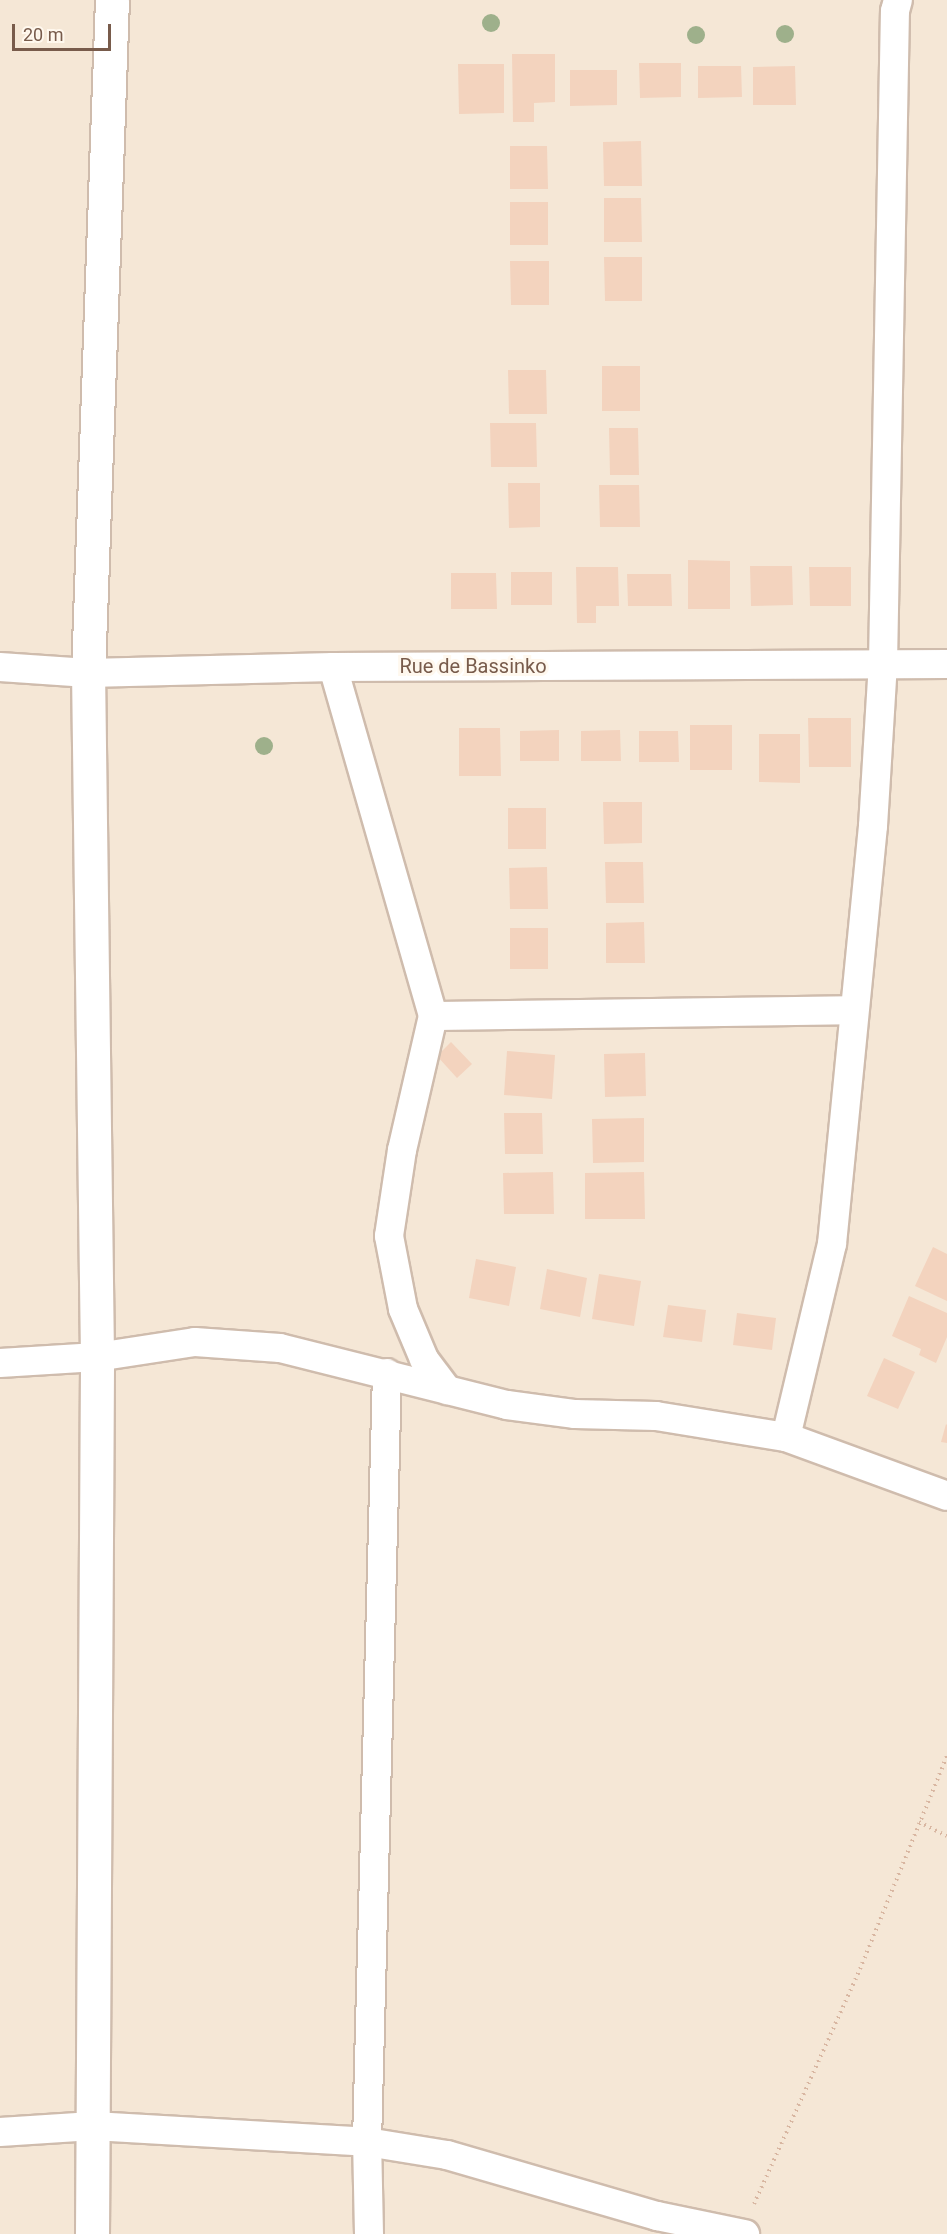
<!DOCTYPE html>
<html>
<head>
<meta charset="utf-8">
<style>
  body { margin:0 }
  #map { position:relative; width:947px; height:2234px; overflow:hidden; background:#fdf5e7; font-family:Roboto,sans-serif }
  div>[style] { position:absolute }
  .residential>* { inset:0; background:#f5e7d6 }
  .building>* { inset:0; background:#f3d3be }
  .path>* { height:4px; margin-top:-2px; transform-origin:0; background:repeating-linear-gradient(90deg,#d8b6a1 0 1.5px,transparent 0 6px) }
  .roads { filter:drop-shadow(2px 0 #cfbcad) drop-shadow(-2px 0 #cfbcad) drop-shadow(0 2px #cfbcad) drop-shadow(0 -2px #cfbcad) }
  .minor>* { height:28px; margin:-14px; padding:0 14px; transform-origin:14px; border-radius:14px; background:#fff }
  .tertiary>* { height:33px; margin:-16.5px; padding:0 16.5px; transform-origin:16.5px; border-radius:16.5px; background:#fff }
  .trees>* { width:18px; height:18px; margin:-9px; border-radius:50%; background:#9eb08b }
  span { translate:-50% -50%; white-space:nowrap; text-align:center; line-height:1.15; -webkit-text-stroke:6px #fff8ee; paint-order:stroke }
  .street-label { font-size:20px; color:#785b4b }
  .scale { position:absolute; left:12px; top:24px; width:99px; height:27px; box-sizing:border-box; border:3px solid #785b4b; border-top:0; padding-left:8px; font-size:18px; line-height:21px; white-space:nowrap; color:#785b4b; -webkit-text-stroke:4px #fff8ee; paint-order:stroke }
</style>
</head>
<body>
<div id="map">
  <div class="residential">
    <i style="clip-path:polygon(0 0,947px 0,947px 2234px,0 2234px)"></i>
  </div>
  <div class="building">
    <i style="clip-path:polygon(512px 54px,555px 54px,555px 102px,534px 103px,534px 122px,513px 122px)"></i>
    <i style="clip-path:polygon(639px 63px,681px 63px,681px 97px,640px 98px)"></i>
    <i style="clip-path:polygon(458px 64px,504px 64px,504px 113px,459px 114px)"></i>
    <i style="clip-path:polygon(698px 66px,741px 66px,742px 97px,698px 98px)"></i>
    <i style="clip-path:polygon(795px 66px,796px 105px,753px 105px,753px 67px)"></i>
    <i style="clip-path:polygon(570px 70px,617px 70px,617px 105px,570px 106px)"></i>
    <i style="clip-path:polygon(641px 141px,642px 186px,604px 186px,603px 142px)"></i>
    <i style="clip-path:polygon(510px 146px,547px 146px,548px 189px,510px 189px)"></i>
    <i style="clip-path:polygon(604px 198px,641px 198px,642px 242px,604px 242px)"></i>
    <i style="clip-path:polygon(510px 202px,548px 202px,548px 245px,510px 245px)"></i>
    <i style="clip-path:polygon(604px 257px,642px 257px,642px 301px,605px 301px)"></i>
    <i style="clip-path:polygon(510px 261px,549px 261px,549px 305px,511px 305px)"></i>
    <i style="clip-path:polygon(602px 366px,640px 366px,640px 411px,602px 411px)"></i>
    <i style="clip-path:polygon(508px 370px,546px 370px,547px 414px,509px 414px)"></i>
    <i style="clip-path:polygon(490px 423px,536px 423px,537px 467px,491px 467px)"></i>
    <i style="clip-path:polygon(609px 428px,638px 428px,639px 475px,610px 475px)"></i>
    <i style="clip-path:polygon(508px 483px,540px 483px,540px 527px,509px 528px)"></i>
    <i style="clip-path:polygon(599px 485px,639px 485px,640px 527px,600px 527px)"></i>
    <i style="clip-path:polygon(688px 560px,730px 561px,730px 609px,688px 609px)"></i>
    <i style="clip-path:polygon(750px 566px,792px 566px,793px 605px,751px 606px)"></i>
    <i style="clip-path:polygon(576px 567px,618px 567px,619px 606px,596px 606px,596px 623px,577px 623px)"></i>
    <i style="clip-path:polygon(809px 567px,851px 567px,851px 606px,810px 606px)"></i>
    <i style="clip-path:polygon(511px 572px,552px 572px,552px 605px,511px 605px)"></i>
    <i style="clip-path:polygon(451px 573px,496px 573px,497px 609px,451px 609px)"></i>
    <i style="clip-path:polygon(627px 574px,671px 574px,672px 606px,628px 606px)"></i>
    <i style="clip-path:polygon(808px 718px,851px 718px,851px 767px,809px 767px)"></i>
    <i style="clip-path:polygon(690px 725px,732px 725px,732px 770px,690px 770px)"></i>
    <i style="clip-path:polygon(459px 728px,500px 728px,501px 776px,459px 776px)"></i>
    <i style="clip-path:polygon(559px 730px,559px 761px,520px 761px,520px 731px)"></i>
    <i style="clip-path:polygon(620px 730px,621px 761px,581px 761px,581px 731px)"></i>
    <i style="clip-path:polygon(639px 731px,678px 731px,679px 762px,639px 762px)"></i>
    <i style="clip-path:polygon(759px 734px,800px 734px,800px 783px,759px 782px)"></i>
    <i style="clip-path:polygon(603px 802px,642px 802px,642px 843px,604px 844px)"></i>
    <i style="clip-path:polygon(508px 808px,546px 808px,546px 849px,508px 849px)"></i>
    <i style="clip-path:polygon(605px 862px,643px 862px,644px 903px,606px 903px)"></i>
    <i style="clip-path:polygon(547px 867px,548px 909px,510px 909px,509px 868px)"></i>
    <i style="clip-path:polygon(644px 922px,645px 963px,606px 963px,606px 923px)"></i>
    <i style="clip-path:polygon(510px 928px,548px 928px,548px 969px,510px 969px)"></i>
    <i style="clip-path:polygon(451px 1042px,472px 1064px,457px 1078px,437px 1056px)"></i>
    <i style="clip-path:polygon(507px 1051px,555px 1055px,552px 1099px,504px 1095px)"></i>
    <i style="clip-path:polygon(645px 1053px,646px 1096px,605px 1097px,604px 1054px)"></i>
    <i style="clip-path:polygon(504px 1113px,542px 1113px,543px 1154px,505px 1154px)"></i>
    <i style="clip-path:polygon(644px 1118px,644px 1162px,593px 1163px,592px 1119px)"></i>
    <i style="clip-path:polygon(553px 1172px,554px 1214px,504px 1214px,503px 1173px)"></i>
    <i style="clip-path:polygon(644px 1172px,645px 1219px,585px 1219px,585px 1173px)"></i>
    <i style="clip-path:polygon(933px 1247px,947px 1254px,947px 1301px,915px 1286px)"></i>
    <i style="clip-path:polygon(476px 1259px,516px 1267px,509px 1306px,469px 1298px)"></i>
    <i style="clip-path:polygon(547px 1269px,587px 1278px,580px 1317px,540px 1309px)"></i>
    <i style="clip-path:polygon(599px 1274px,641px 1281px,634px 1326px,592px 1319px)"></i>
    <i style="clip-path:polygon(909px 1296px,947px 1313px,947px 1337px,936px 1363px,919px 1355px,921px 1349px,892px 1336px)"></i>
    <i style="clip-path:polygon(668px 1305px,706px 1310px,702px 1342px,663px 1337px)"></i>
    <i style="clip-path:polygon(737px 1313px,776px 1318px,772px 1350px,733px 1345px)"></i>
    <i style="clip-path:polygon(884px 1358px,915px 1372px,898px 1409px,867px 1396px)"></i>
    <i style="clip-path:polygon(946px 1424px,947px 1425px,947px 1443px,941px 1442px)"></i>
  </div>
  <div class="path">
    <i style="left:919px;top:1822px;width:31px;rotate:27deg"></i>
    <i style="left:754px;top:2204px;width:258px;rotate:-65.7deg"></i>
    <i style="left:860px;top:1969px;width:230px;rotate:-67.8deg"></i>
  </div>
  <div class="roads">
    <div class="minor">
      <i style="left:0;top:667px;width:88px;rotate:3.9deg"></i>
      <i style="left:88px;top:673px;width:245px;rotate:-1.4deg"></i>
      <i style="left:333px;top:667px;width:614px;rotate:-0.28deg"></i>
      <i style="left:333px;top:667px;width:363px;rotate:74deg"></i>
      <i style="left:433px;top:1016px;width:138px;rotate:103deg"></i>
      <i style="left:402px;top:1150px;width:87px;rotate:98.6deg"></i>
      <i style="left:389px;top:1236px;width:74px;rotate:79.1deg"></i>
      <i style="left:403px;top:1309px;width:54px;rotate:67.2deg"></i>
      <i style="left:424px;top:1359px;width:39px;rotate:53deg"></i>
      <i style="left:433px;top:1016px;width:420px;rotate:-0.8deg"></i>
      <i style="left:0;top:1363px;width:97px;rotate:-3.5deg"></i>
      <i style="left:97px;top:1357px;width:99px;rotate:-8.7deg"></i>
      <i style="left:195px;top:1342px;width:85px;rotate:4deg"></i>
      <i style="left:280px;top:1348px;width:234px;rotate:14.1deg"></i>
      <i style="left:507px;top:1405px;width:69px;rotate:7.5deg"></i>
      <i style="left:575px;top:1414px;width:81px;rotate:1.4deg"></i>
      <i style="left:656px;top:1416px;width:132px;rotate:9.2deg"></i>
      <i style="left:786px;top:1437px;width:171px;rotate:20.1deg"></i>
      <i style="left:786px;top:1437px;width:198px;rotate:-76.6deg"></i>
      <i style="left:832px;top:1244px;width:420px;rotate:-84.4deg"></i>
      <i style="left:873px;top:826px;width:162px;rotate:-86.5deg"></i>
      <i style="left:883px;top:664px;width:653px;rotate:-88.95deg"></i>
      <i style="left:895px;top:11px;width:11px;rotate:-75deg"></i>
      <i style="left:0;top:2132px;width:93px;rotate:-3.7deg"></i>
      <i style="left:93px;top:2126px;width:274px;rotate:3.3deg"></i>
      <i style="left:367px;top:2142px;width:81px;rotate:9.2deg"></i>
      <i style="left:447px;top:2155px;width:219px;rotate:16.2deg"></i>
      <i style="left:657px;top:2216px;width:90px;rotate:11.6deg"></i>
      <i style="left:369px;top:2234px;width:92px;rotate:-91.2deg"></i>
      <i style="left:367px;top:2142px;width:769px;rotate:-88.51deg"></i>
    </div>
    <div class="tertiary">
      <i style="left:92px;top:2234px;width:877px;rotate:-89.67deg"></i>
      <i style="left:97px;top:1357px;width:684px;rotate:-90.75deg"></i>
      <i style="left:88px;top:673px;width:673px;rotate:-87.96deg"></i>
    </div>
  </div>
  <div class="trees">
    <i style="left:491px;top:23px"></i>
    <i style="left:785px;top:34px"></i>
    <i style="left:696px;top:35px"></i>
    <i style="left:264px;top:746px"></i>
  </div>
  <div class="street-label">
    <span style="left:473px;top:666px">Rue de Bassinko</span>
  </div>
  <div class="scale">20 m</div>
</div>
</body>
</html>
